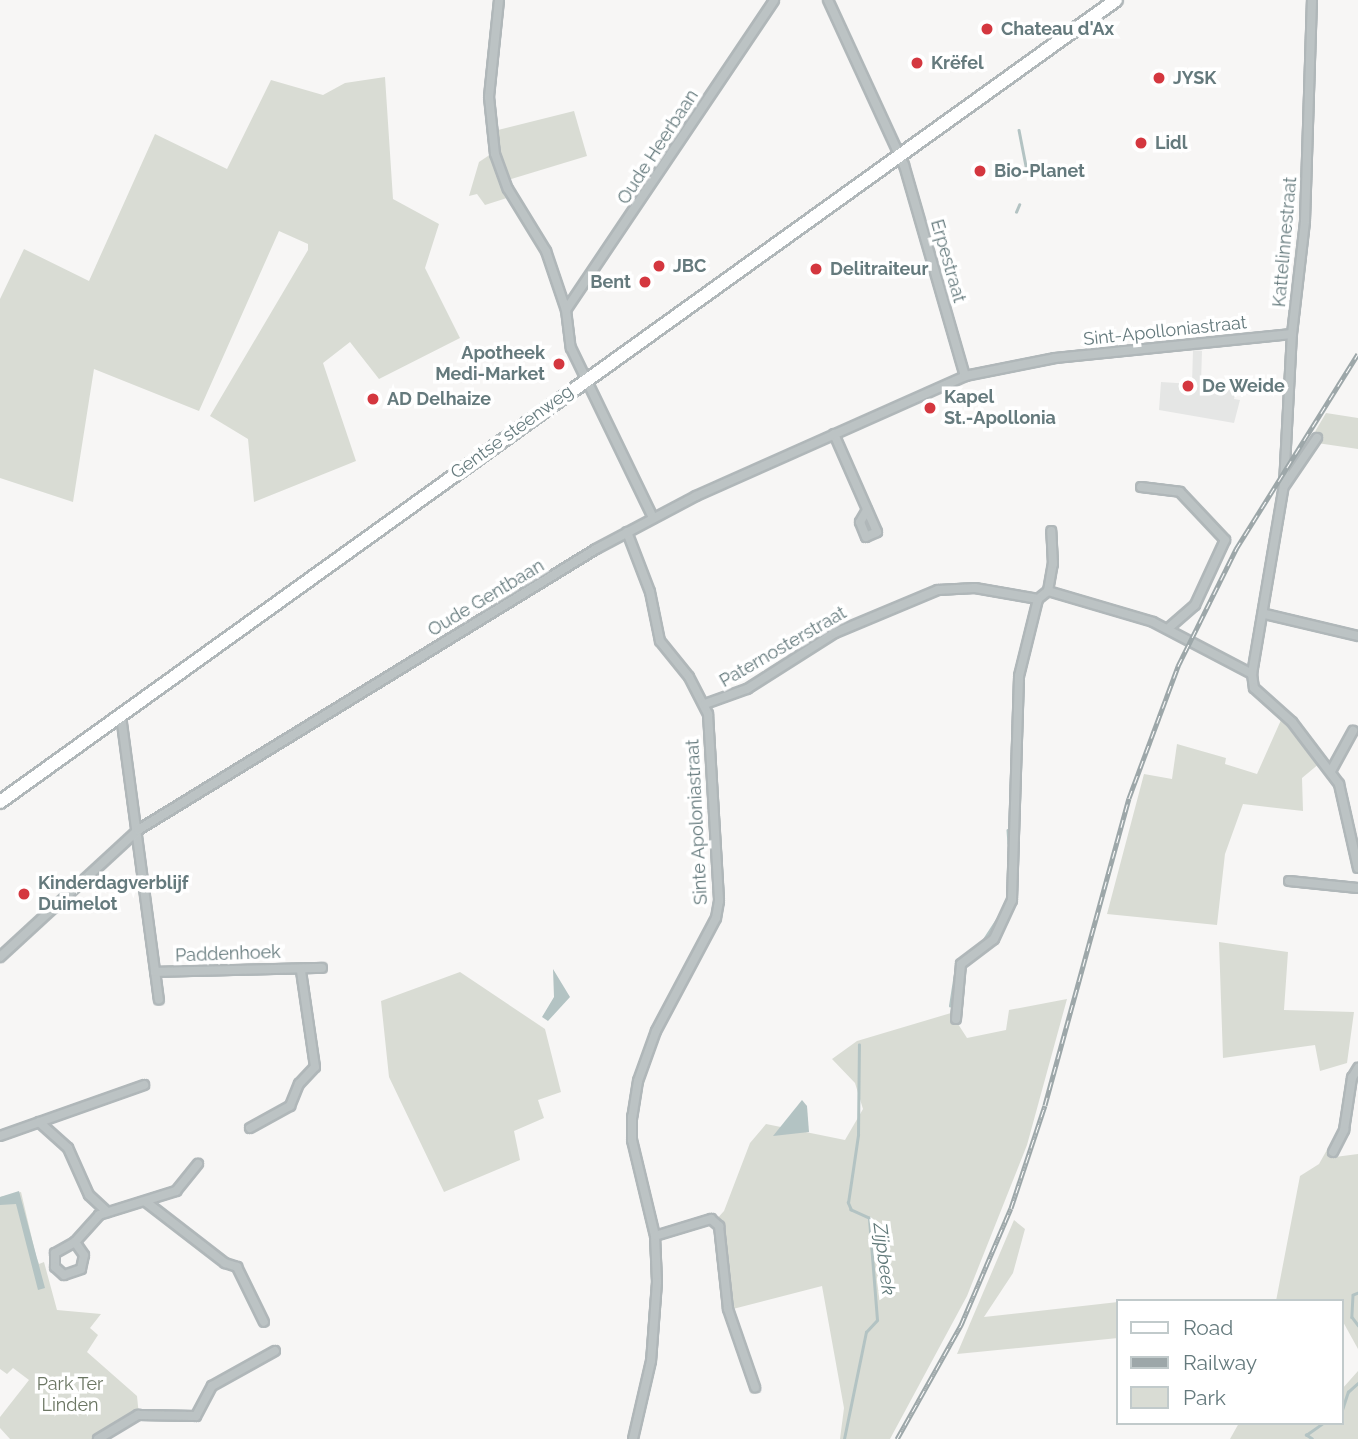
<!DOCTYPE html>
<html>
<head>
<meta charset="utf-8">
<style>
  body { margin:0 }
  #map { position:relative; width:1358px; height:1439px; overflow:hidden; background:#f7f6f5; font-family:Raleway,sans-serif }
  div>[style] { position:absolute }
  .built>* { inset:0; background:#e5e6e5 }
  .green>* { inset:0; background:#d9dcd4 }
  .water>* { inset:0; background:#b3c3c3 }
  .stream>* { height:2.5px; margin:-1.25px; padding:0 1.25px; transform-origin:1.25px; border-radius:1.25px; background:#b3c3c3 }
  .roads { filter:drop-shadow(2px 0 #b0b7b9) drop-shadow(-2px 0 #b0b7b9) drop-shadow(0 2px #b0b7b9) drop-shadow(0 -2px #b0b7b9) }
  .street>* { height:8px; margin:-4px; padding:0 4px; transform-origin:4px; border-radius:4px; background:#bcc3c4 }
  .primary>* { height:12px; margin:-6px; padding:0 6px; transform-origin:6px; border-radius:6px; background:#fff }
  .rail>* { height:5px; margin-top:-2.5px; transform-origin:0; background:repeating-linear-gradient(90deg,#fff 0 8px,#9da7a9 0 16px); box-sizing:border-box; border-block:2px solid #9da7a9 }
  .dots>* { width:19px; height:19px; translate:-50% -50%; box-sizing:border-box; border:4px solid #fff; border-radius:50% }
  span { translate:-50% -50%; white-space:nowrap; text-align:center; line-height:1.15; -webkit-text-stroke:7px #fff; paint-order:stroke }
  .poi-label { font-size:18px; color:#657a7d; font-weight:700 }
  .left { translate:0 -50%; text-align:left }
  .right { translate:-100% -50%; text-align:right }
  .street-label { font-size:18px; color:#657a7d }
  .park-label { font-size:18px; color:#6b7663 }
  .water-label { font-size:19px; color:#5f7878; font-style:italic }
  .legend { position:absolute; left:1116px; top:1299px; width:228px; height:126px; box-sizing:border-box; background:#fff; border:2px solid #c1cacb; margin:0; padding:9px 12px; list-style:none; font-size:21px; color:#657a7d }
  .legend li { display:flex; align-items:center; gap:14px; height:35px }
  .legend b { width:35px; border:2px solid #c1cacb }
</style>
</head>
<body>
<div id="map">
  <div class="built">
    <i style="clip-path:polygon(1193px 350px,1202px 351px,1201px 383px,1236px 391px,1234px 399px,1240px 400px,1234px 423px,1159px 410px,1161px 382px,1192px 384px)"></i>
  </div>
  <div class="green">
    <i style="clip-path:polygon(385px 77px,393px 199px,439px 224px,425px 268px,460px 338px,379px 379px,350px 342px,323px 363px,356px 461px,254px 502px,248px 439px,210px 416px,308px 250px,308px 244px,279px 231px,199px 411px,94px 369px,73px 502px,0 478px,0 299px,24px 249px,89px 281px,155px 134px,227px 169px,271px 80px,323px 95px,345px 83px)"></i>
    <i style="clip-path:polygon(574px 111px,587px 156px,508px 180px,494px 131px)"></i>
    <i style="clip-path:polygon(491px 154px,510px 197px,485px 205px,477px 194px,469px 196px,479px 162px)"></i>
    <i style="clip-path:polygon(1326px 413px,1358px 418px,1358px 449px,1317px 443px,1319px 439px,1313px 435px)"></i>
    <i style="clip-path:polygon(1281px 720px,1320px 763px,1302px 778px,1303px 811px,1243px 804px,1225px 854px,1217px 925px,1107px 914px,1144px 774px,1172px 779px,1177px 744px,1226px 758px,1225px 764px,1257px 774px)"></i>
    <i style="clip-path:polygon(1219px 942px,1288px 952px,1284px 1010px,1354px 1012px,1347px 1063px,1320px 1071px,1315px 1045px,1223px 1058px)"></i>
    <i style="clip-path:polygon(460px 972px,545px 1029px,561px 1092px,538px 1100px,544px 1118px,514px 1131px,520px 1160px,444px 1192px,389px 1077px,381px 1001px)"></i>
    <i style="clip-path:polygon(1067px 999px,1027px 1145px,967px 1296px,890px 1439px,840px 1439px,844px 1408px,822px 1286px,729px 1310px,715px 1221px,724px 1211px,750px 1143px,766px 1124px,845px 1140px,863px 1109px,855px 1083px,832px 1059px,857px 1041px,951px 1013px,967px 1038px,1006px 1030px,1009px 1010px)"></i>
    <i style="clip-path:polygon(1328px 1148px,1335px 1157px,1358px 1154px,1358px 1349px,1342px 1320px,1342px 1301px,1276px 1301px,1300px 1176px,1319px 1164px)"></i>
    <i style="clip-path:polygon(21px 1192px,36px 1256px,39px 1264px,44px 1262px,57px 1310px,101px 1314px,90px 1328px,98px 1335px,87px 1352px,137px 1396px,139px 1416px,99px 1439px,10px 1439px,0 1428px,0 1417px,29px 1380px,13px 1368px,7px 1374px,0 1369px,0 1197px)"></i>
    <i style="clip-path:polygon(1014px 1220px,1025px 1229px,1013px 1273px,984px 1317px,1118px 1302px,1118px 1338px,957px 1354px)"></i>
    <i style="clip-path:polygon(1358px 1371px,1358px 1439px,1230px 1439px,1239px 1423px,1342px 1423px,1342px 1389px)"></i>
  </div>
  <div class="water">
    <i style="clip-path:polygon(553px 969px,570px 997px,548px 1021px,542px 1017px,554px 997px)"></i>
    <i style="clip-path:polygon(802px 1100px,807px 1106px,809px 1132px,773px 1136px)"></i>
    <i style="clip-path:polygon(19px 1191px,45px 1288px,38px 1290px,16px 1204px,0 1205px,0 1197px)"></i>
  </div>
  <div class="stream">
    <i style="left:1019px;top:130px;width:42px;rotate:79deg"></i>
    <i style="left:1016px;top:212px;width:8px;rotate:-67deg"></i>
    <i style="left:1008px;top:830px;width:13px;rotate:86deg"></i>
    <i style="left:1009px;top:865px;width:19px;rotate:-90deg"></i>
    <i style="left:1008px;top:896px;width:22px;rotate:-90deg"></i>
    <i style="left:983px;top:941px;width:37px;rotate:-57deg"></i>
    <i style="left:950px;top:1006px;width:46px;rotate:-81.2deg"></i>
    <i style="left:957px;top:961px;width:24px;rotate:-38deg"></i>
    <i style="left:1358px;top:1293px;width:5px;rotate:158deg"></i>
    <i style="left:1353px;top:1295px;width:22px;rotate:93deg"></i>
    <i style="left:1352px;top:1317px;width:10px;rotate:53deg"></i>
    <i style="left:1342px;top:1410px;width:19px;rotate:-72deg"></i>
    <i style="left:1348px;top:1392px;width:13px;rotate:-42deg"></i>
    <i style="left:844px;top:1439px;width:109px;rotate:-78.4deg"></i>
    <i style="left:866px;top:1332px;width:16px;rotate:-47deg"></i>
    <i style="left:877px;top:1320px;width:102px;rotate:-94.5deg"></i>
    <i style="left:869px;top:1218px;width:20px;rotate:-156deg"></i>
    <i style="left:851px;top:1210px;width:8px;rotate:-113deg"></i>
    <i style="left:848px;top:1203px;width:69px;rotate:-81.6deg"></i>
    <i style="left:858px;top:1135px;width:90px;rotate:-89.4deg"></i>
    <i style="left:1312px;top:1439px;width:7px;rotate:-146deg"></i>
    <i style="left:1306px;top:1435px;width:21px;rotate:-35deg"></i>
  </div>
  <div class="roads">
    <div class="street">
      <i style="left:499px;top:0;width:98px;rotate:95.9deg"></i>
      <i style="left:489px;top:97px;width:57px;rotate:84deg"></i>
      <i style="left:495px;top:154px;width:37px;rotate:70deg"></i>
      <i style="left:508px;top:189px;width:73px;rotate:58.5deg"></i>
      <i style="left:546px;top:251px;width:62px;rotate:71.3deg"></i>
      <i style="left:566px;top:310px;width:38px;rotate:83deg"></i>
      <i style="left:571px;top:348px;width:189px;rotate:64.2deg"></i>
      <i style="left:828px;top:0;width:182px;rotate:65.3deg"></i>
      <i style="left:904px;top:165px;width:220px;rotate:73.9deg"></i>
      <i style="left:566px;top:310px;width:373px;rotate:-56.1deg"></i>
      <i style="left:834px;top:434px;width:107px;rotate:66.3deg"></i>
      <i style="left:877px;top:532px;width:12px;rotate:156deg"></i>
      <i style="left:866px;top:537px;width:16px;rotate:-112deg"></i>
      <i style="left:860px;top:522px;width:14px;rotate:-60deg"></i>
      <i style="left:1285px;top:485px;width:57px;rotate:-55.8deg"></i>
      <i style="left:1141px;top:487px;width:39px;rotate:7deg"></i>
      <i style="left:1180px;top:492px;width:66px;rotate:46.8deg"></i>
      <i style="left:1225px;top:540px;width:72px;rotate:114.8deg"></i>
      <i style="left:1195px;top:605px;width:35px;rotate:139deg"></i>
      <i style="left:627px;top:532px;width:64px;rotate:69deg"></i>
      <i style="left:650px;top:592px;width:50px;rotate:78.5deg"></i>
      <i style="left:660px;top:641px;width:46px;rotate:51.1deg"></i>
      <i style="left:689px;top:677px;width:42px;rotate:62.8deg"></i>
      <i style="left:708px;top:714px;width:187px;rotate:86.6deg"></i>
      <i style="left:719px;top:901px;width:17px;rotate:100deg"></i>
      <i style="left:716px;top:918px;width:128px;rotate:118deg"></i>
      <i style="left:656px;top:1031px;width:53px;rotate:109.8deg"></i>
      <i style="left:638px;top:1081px;width:36px;rotate:99deg"></i>
      <i style="left:632px;top:1117px;width:23px;rotate:90deg"></i>
      <i style="left:632px;top:1140px;width:99px;rotate:76.5deg"></i>
      <i style="left:655px;top:1236px;width:46px;rotate:87.5deg"></i>
      <i style="left:657px;top:1282px;width:79px;rotate:94.3deg"></i>
      <i style="left:651px;top:1361px;width:80px;rotate:103deg"></i>
      <i style="left:1048px;top:591px;width:27px;rotate:-80deg"></i>
      <i style="left:1053px;top:564px;width:33px;rotate:-93deg"></i>
      <i style="left:1038px;top:599px;width:13px;rotate:-39deg"></i>
      <i style="left:1048px;top:591px;width:109px;rotate:16.4deg"></i>
      <i style="left:1153px;top:622px;width:112px;rotate:27.7deg"></i>
      <i style="left:1252px;top:674px;width:14px;rotate:82deg"></i>
      <i style="left:1254px;top:688px;width:51px;rotate:41.8deg"></i>
      <i style="left:1292px;top:722px;width:78px;rotate:52.8deg"></i>
      <i style="left:1339px;top:784px;width:86px;rotate:77.3deg"></i>
      <i style="left:1265px;top:614px;width:96px;rotate:13.3deg"></i>
      <i style="left:1252px;top:674px;width:192px;rotate:-80.4deg"></i>
      <i style="left:1284px;top:485px;width:151px;rotate:-87deg"></i>
      <i style="left:1292px;top:334px;width:114px;rotate:-83.4deg"></i>
      <i style="left:1305px;top:221px;width:221px;rotate:-88.2deg"></i>
      <i style="left:705px;top:704px;width:45px;rotate:-19.7deg"></i>
      <i style="left:747px;top:689px;width:104px;rotate:-32.5deg"></i>
      <i style="left:835px;top:633px;width:112px;rotate:-22.7deg"></i>
      <i style="left:938px;top:590px;width:37px;rotate:-3deg"></i>
      <i style="left:975px;top:588px;width:64px;rotate:9.9deg"></i>
      <i style="left:121px;top:716px;width:286px;rotate:82.4deg"></i>
      <i style="left:1331px;top:771px;width:46px;rotate:-61.2deg"></i>
      <i style="left:1289px;top:881px;width:69px;rotate:5.8deg"></i>
      <i style="left:0;top:957px;width:188px;rotate:-42.6deg"></i>
      <i style="left:138px;top:830px;width:537px;rotate:-31.53deg"></i>
      <i style="left:596px;top:549px;width:113px;rotate:-27.9deg"></i>
      <i style="left:696px;top:496px;width:295px;rotate:-24deg"></i>
      <i style="left:965px;top:376px;width:92px;rotate:-11.3deg"></i>
      <i style="left:1055px;top:358px;width:238px;rotate:-5.8deg"></i>
      <i style="left:155px;top:972px;width:167px;rotate:-1.4deg"></i>
      <i style="left:956px;top:1019px;width:55px;rotate:-84.8deg"></i>
      <i style="left:961px;top:964px;width:41px;rotate:-37.1deg"></i>
      <i style="left:994px;top:939px;width:43px;rotate:-65.2deg"></i>
      <i style="left:1012px;top:900px;width:224px;rotate:-88.2deg"></i>
      <i style="left:1019px;top:676px;width:79px;rotate:-76.1deg"></i>
      <i style="left:39px;top:1122px;width:39px;rotate:42deg"></i>
      <i style="left:68px;top:1148px;width:51px;rotate:65.9deg"></i>
      <i style="left:89px;top:1195px;width:25px;rotate:43deg"></i>
      <i style="left:250px;top:1128px;width:46px;rotate:-28.8deg"></i>
      <i style="left:290px;top:1106px;width:24px;rotate:-68deg"></i>
      <i style="left:299px;top:1084px;width:23px;rotate:-47deg"></i>
      <i style="left:315px;top:1067px;width:97px;rotate:-98.3deg"></i>
      <i style="left:0;top:1136px;width:153px;rotate:-19.5deg"></i>
      <i style="left:1333px;top:1152px;width:25px;rotate:-63deg"></i>
      <i style="left:1344px;top:1130px;width:53px;rotate:-81.3deg"></i>
      <i style="left:1352px;top:1078px;width:12px;rotate:-59deg"></i>
      <i style="left:146px;top:1202px;width:100px;rotate:37.7deg"></i>
      <i style="left:225px;top:1263px;width:13px;rotate:18deg"></i>
      <i style="left:237px;top:1267px;width:61px;rotate:63.9deg"></i>
      <i style="left:655px;top:1236px;width:59px;rotate:-16.9deg"></i>
      <i style="left:711px;top:1219px;width:11px;rotate:41deg"></i>
      <i style="left:719px;top:1226px;width:83px;rotate:83.8deg"></i>
      <i style="left:728px;top:1309px;width:83px;rotate:70.9deg"></i>
      <i style="left:75px;top:1242px;width:23px;rotate:151deg"></i>
      <i style="left:55px;top:1253px;width:14px;rotate:90deg"></i>
      <i style="left:55px;top:1267px;width:12px;rotate:42deg"></i>
      <i style="left:64px;top:1275px;width:18px;rotate:-19deg"></i>
      <i style="left:81px;top:1269px;width:14px;rotate:-78deg"></i>
      <i style="left:84px;top:1255px;width:16px;rotate:-125deg"></i>
      <i style="left:75px;top:1242px;width:36px;rotate:-48deg"></i>
      <i style="left:99px;top:1215px;width:81px;rotate:-17.3deg"></i>
      <i style="left:176px;top:1191px;width:35px;rotate:-51deg"></i>
      <i style="left:98px;top:1439px;width:47px;rotate:-31deg"></i>
      <i style="left:138px;top:1415px;width:58px;rotate:1deg"></i>
      <i style="left:196px;top:1416px;width:34px;rotate:-62deg"></i>
      <i style="left:212px;top:1386px;width:72px;rotate:-29.1deg"></i>
    </div>
    <div class="primary">
      <i style="left:0;top:802px;width:1374px;rotate:-35.7deg"></i>
    </div>
  </div>
  <div class="rail">
    <i style="left:897px;top:1439px;width:131px;rotate:-60.7deg"></i>
    <i style="left:961px;top:1325px;width:127px;rotate:-66.9deg"></i>
    <i style="left:1011px;top:1208px;width:108px;rotate:-71.7deg"></i>
    <i style="left:1045px;top:1105px;width:318px;rotate:-74.7deg"></i>
    <i style="left:1129px;top:798px;width:141px;rotate:-69.6deg"></i>
    <i style="left:1178px;top:666px;width:131px;rotate:-63.6deg"></i>
    <i style="left:1236px;top:549px;width:230px;rotate:-58deg"></i>
  </div>
  <div class="dots">
    <i style="left:987px;top:29px;background:#d4373f"></i>
    <i style="left:917px;top:63px;background:#d4373f"></i>
    <i style="left:1159px;top:78px;background:#d4373f"></i>
    <i style="left:1141px;top:143px;background:#d4373f"></i>
    <i style="left:980px;top:171px;background:#d4373f"></i>
    <i style="left:659px;top:266px;background:#d4373f"></i>
    <i style="left:816px;top:269px;background:#d4373f"></i>
    <i style="left:645px;top:282px;background:#d4373f"></i>
    <i style="left:559px;top:364px;background:#d4373f"></i>
    <i style="left:1188px;top:386px;background:#d4373f"></i>
    <i style="left:373px;top:399px;background:#d4373f"></i>
    <i style="left:930px;top:408px;background:#d4373f"></i>
    <i style="left:24px;top:894px;background:#d4373f"></i>
  </div>
  <div class="poi-label">
    <span class="left" style="left:1001px;top:29px">Chateau d'Ax</span>
    <span class="left" style="left:931px;top:63px">Krëfel</span>
    <span class="left" style="left:1173px;top:78px">JYSK</span>
    <span class="left" style="left:1155px;top:143px">Lidl</span>
    <span class="left" style="left:994px;top:171px">Bio-Planet</span>
    <span class="left" style="left:673px;top:266px">JBC</span>
    <span class="left" style="left:830px;top:269px">Delitraiteur</span>
    <span class="right" style="left:631px;top:282px">Bent</span>
    <span class="right" style="left:545px;top:364px">Apotheek<br>Medi-Market</span>
    <span class="left" style="left:1202px;top:386px">De Weide</span>
    <span class="left" style="left:944px;top:408px">Kapel<br>St.-Apollonia</span>
    <span class="left" style="left:387px;top:399px">AD Delhaize</span>
    <span class="left" style="left:38px;top:894px">Kinderdagverblijf<br>Duimelot</span>
  </div>
  <div class="street-label">
    <span style="left:658px;top:147px;rotate:-57deg">Oude Heerbaan</span>
    <span style="left:1285px;top:242px;rotate:-85deg">Kattelinnestraat</span>
    <span style="left:948px;top:261px;rotate:74deg">Erpestraat</span>
    <span style="left:1165px;top:331px;rotate:-6deg">Sint-Apolloniastraat</span>
    <span style="left:512px;top:432px;rotate:-36deg">Gentse steenweg</span>
    <span style="left:486px;top:598px;rotate:-31deg">Oude Gentbaan</span>
    <span style="left:783px;top:647px;rotate:-30deg">Paternosterstraat</span>
    <span style="left:697px;top:822px;rotate:-93deg">Sinte Apoloniastraat</span>
    <span style="left:228px;top:954px;rotate:-2deg">Paddenhoek</span>
  </div>
  <div class="park-label">
    <span style="left:70px;top:1395px">Park Ter<br>Linden</span>
  </div>
  <div class="water-label">
    <span style="left:884px;top:1259px;rotate:83deg">Zijpbeek</span>
  </div>
  <ul class="legend">
  <li><b style="height:9px;background:#fff"></b>Road</li>
  <li><b style="height:9px;background:#9da7a9"></b>Railway</li>
  <li><b style="height:19px;background:#d9dcd4"></b>Park</li>
  </ul>
</div>
</body>
</html>
